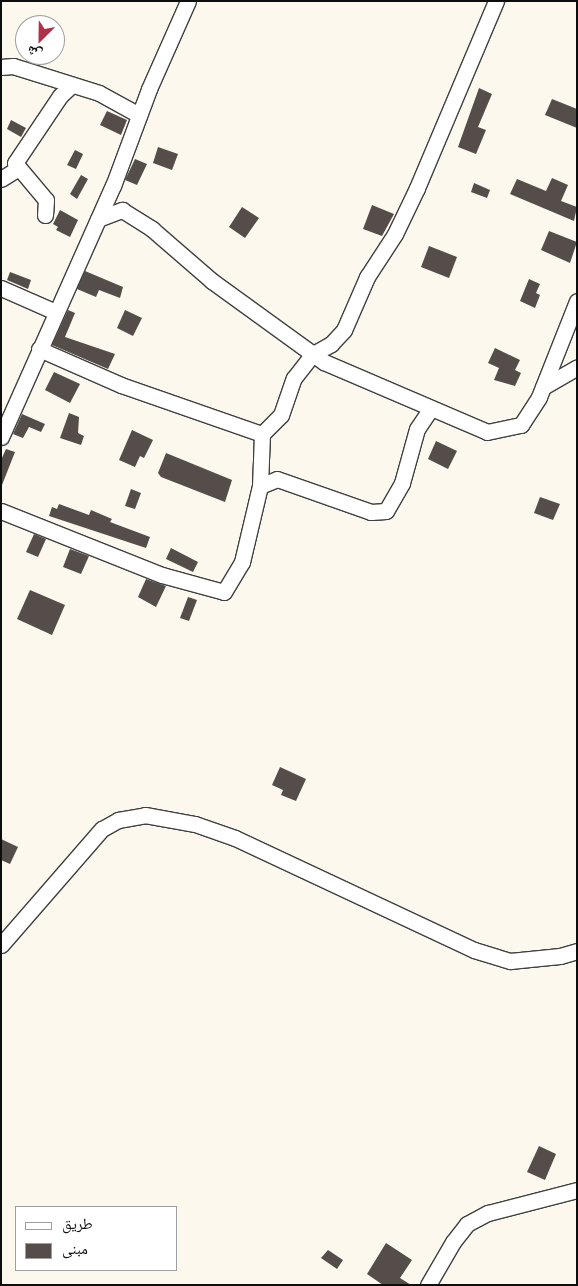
<!DOCTYPE html>
<html>
<head>
<meta charset="utf-8">
<style>
  body { margin:0 }
  #map { position:relative; width:578px; height:1286px; overflow:hidden; background:#fdf8ee; font-family:"Libre Baskerville","Noto Naskh Arabic",serif }
  div>[style] { position:absolute }
  .building>* { inset:0; background:#544d4a }
  .roads { filter:drop-shadow(1px 0 #404040) drop-shadow(-1px 0 #404040) drop-shadow(0 1px #404040) drop-shadow(0 -1px #404040) }
  .minor>* { height:15px; margin:-7.5px; padding:0 7.5px; transform-origin:7.5px; border-radius:7.5px; background:#fff }
  span { translate:-50% -50%; white-space:nowrap; text-align:center; line-height:1.15; -webkit-text-stroke:5px #fff; paint-order:stroke }
  .frame { position:absolute; inset:0; border:2px solid #0d0d0d; pointer-events:none }
  .legend { position:absolute; left:15px; top:1206px; width:162px; height:65px; box-sizing:border-box; background:#fff; border:1px solid #9e9e9e; margin:0; padding:6px 9px; list-style:none; font-size:15px; color:#0d0d0d }
  .legend li { display:flex; align-items:center; gap:10px; height:25px }
  .legend b { width:25px; border:1px solid #9e9e9e }
  .north { position:absolute; left:15px; top:15px; width:50px; height:50px; box-sizing:border-box; background:#fff; border:1px solid #9e9e9e; border-radius:50%; rotate:203deg; font-size:14px; font-weight:700; line-height:20px; text-align:center; color:#0d0d0d }
  .north::after { content:''; display:block; margin:auto; width:18px; height:22px; background:#af3249; clip-path:polygon(50% 0,100% 100%,50% 72%,0 100%) }
</style>
</head>
<body>
<div id="map">
  <div class="building">
    <i style="clip-path:polygon(479px 88px,492px 94px,478px 127px,486px 130px,476px 154px,458px 147px)"></i>
    <i style="clip-path:polygon(552px 99px,577px 109px,577px 128px,545px 115px)"></i>
    <i style="clip-path:polygon(107px 111px,127px 120px,121px 135px,100px 125px)"></i>
    <i style="clip-path:polygon(11px 120px,26px 128px,21px 137px,7px 129px)"></i>
    <i style="clip-path:polygon(158px 147px,178px 154px,172px 170px,153px 163px)"></i>
    <i style="clip-path:polygon(75px 150px,83px 154px,76px 169px,67px 165px)"></i>
    <i style="clip-path:polygon(135px 159px,147px 164px,137px 185px,125px 180px)"></i>
    <i style="clip-path:polygon(81px 175px,88px 179px,77px 199px,70px 194px)"></i>
    <i style="clip-path:polygon(552px 178px,568px 185px,561px 201px,577px 207px,574px 221px,510px 194px,517px 179px,546px 191px)"></i>
    <i style="clip-path:polygon(474px 183px,490px 190px,487px 198px,471px 192px)"></i>
    <i style="clip-path:polygon(372px 205px,394px 214px,382px 236px,363px 229px)"></i>
    <i style="clip-path:polygon(242px 207px,259px 218px,245px 238px,229px 227px)"></i>
    <i style="clip-path:polygon(60px 210px,78px 220px,70px 237px,56px 230px,58px 227px,53px 224px)"></i>
    <i style="clip-path:polygon(549px 231px,577px 242px,570px 263px,541px 250px)"></i>
    <i style="clip-path:polygon(429px 246px,457px 257px,449px 278px,421px 267px)"></i>
    <i style="clip-path:polygon(85px 271px,123px 287px,120px 298px,99px 290px,96px 297px,77px 289px)"></i>
    <i style="clip-path:polygon(10px 272px,31px 280px,28px 289px,7px 280px)"></i>
    <i style="clip-path:polygon(529px 279px,540px 284px,536px 293px,540px 295px,535px 308px,520px 301px)"></i>
    <i style="clip-path:polygon(68px 310px,75px 313px,65px 337px,115px 354px,108px 369px,52px 345px)"></i>
    <i style="clip-path:polygon(125px 310px,142px 318px,133px 336px,117px 328px)"></i>
    <i style="clip-path:polygon(495px 348px,520px 360px,515px 370px,521px 373px,515px 386px,494px 380px,499px 368px,488px 363px)"></i>
    <i style="clip-path:polygon(54px 372px,80px 384px,70px 403px,45px 390px)"></i>
    <i style="clip-path:polygon(69px 413px,79px 417px,78px 433px,84px 436px,81px 445px,60px 438px)"></i>
    <i style="clip-path:polygon(22px 414px,45px 424px,41px 432px,29px 427px,23px 438px,13px 434px)"></i>
    <i style="clip-path:polygon(132px 430px,153px 440px,144px 458px,140px 456px,135px 467px,119px 460px)"></i>
    <i style="clip-path:polygon(436px 441px,457px 451px,448px 469px,428px 459px)"></i>
    <i style="clip-path:polygon(6px 449px,15px 452px,2px 485px,1px 460px)"></i>
    <i style="clip-path:polygon(166px 453px,232px 480px,225px 502px,161px 477px,158px 473px)"></i>
    <i style="clip-path:polygon(131px 489px,141px 493px,135px 509px,125px 506px)"></i>
    <i style="clip-path:polygon(540px 497px,560px 504px,553px 520px,534px 513px)"></i>
    <i style="clip-path:polygon(59px 504px,89px 515px,91px 510px,112px 519px,110px 522px,150px 537px,146px 548px,49px 516px,52px 507px,57px 509px)"></i>
    <i style="clip-path:polygon(34px 534px,46px 539px,38px 557px,26px 552px)"></i>
    <i style="clip-path:polygon(171px 548px,198px 562px,193px 572px,166px 559px)"></i>
    <i style="clip-path:polygon(70px 549px,89px 556px,81px 574px,63px 567px)"></i>
    <i style="clip-path:polygon(146px 579px,166px 586px,156px 607px,138px 597px)"></i>
    <i style="clip-path:polygon(30px 590px,65px 605px,52px 635px,17px 619px)"></i>
    <i style="clip-path:polygon(188px 597px,197px 600px,189px 621px,180px 618px)"></i>
    <i style="clip-path:polygon(280px 767px,306px 779px,296px 801px,281px 795px,283px 790px,272px 785px)"></i>
    <i style="clip-path:polygon(1px 839px,18px 847px,10px 864px,1px 860px)"></i>
    <i style="clip-path:polygon(539px 1146px,556px 1154px,545px 1180px,527px 1172px)"></i>
    <i style="clip-path:polygon(386px 1243px,412px 1260px,400px 1278px,411px 1285px,383px 1285px,367px 1274px)"></i>
    <i style="clip-path:polygon(328px 1250px,343px 1260px,337px 1269px,321px 1258px)"></i>
  </div>
  <div class="roads">
    <div class="minor">
      <i style="left:1px;top:67px;width:12px;rotate:-5deg"></i>
      <i style="left:13px;top:66px;width:90px;rotate:17.4deg"></i>
      <i style="left:99px;top:93px;width:46px;rotate:28.8deg"></i>
      <i style="left:1px;top:179px;width:19px;rotate:-32deg"></i>
      <i style="left:45px;top:215px;width:15px;rotate:-86deg"></i>
      <i style="left:46px;top:200px;width:48px;rotate:-130deg"></i>
      <i style="left:15px;top:163px;width:81px;rotate:-56.1deg"></i>
      <i style="left:60px;top:96px;width:16px;rotate:-43deg"></i>
      <i style="left:98px;top:219px;width:26px;rotate:-21deg"></i>
      <i style="left:122px;top:210px;width:36px;rotate:32deg"></i>
      <i style="left:152px;top:229px;width:79px;rotate:40.9deg"></i>
      <i style="left:212px;top:281px;width:138px;rotate:35.9deg"></i>
      <i style="left:324px;top:362px;width:177px;rotate:23.2deg"></i>
      <i style="left:487px;top:432px;width:35px;rotate:-12deg"></i>
      <i style="left:521px;top:425px;width:33px;rotate:-57deg"></i>
      <i style="left:539px;top:397px;width:103px;rotate:-68.4deg"></i>
      <i style="left:1px;top:288px;width:60px;rotate:23.6deg"></i>
      <i style="left:39px;top:349px;width:90px;rotate:23.7deg"></i>
      <i style="left:121px;top:385px;width:149px;rotate:19.2deg"></i>
      <i style="left:262px;top:434px;width:52px;rotate:92.2deg"></i>
      <i style="left:543px;top:387px;width:39px;rotate:-30deg"></i>
      <i style="left:262px;top:434px;width:27px;rotate:-45deg"></i>
      <i style="left:281px;top:415px;width:39px;rotate:-71deg"></i>
      <i style="left:294px;top:378px;width:31px;rotate:-52deg"></i>
      <i style="left:313px;top:354px;width:21px;rotate:-29deg"></i>
      <i style="left:331px;top:344px;width:19px;rotate:-47deg"></i>
      <i style="left:344px;top:330px;width:58px;rotate:-66.5deg"></i>
      <i style="left:367px;top:277px;width:51px;rotate:-56.9deg"></i>
      <i style="left:395px;top:234px;width:51px;rotate:-64.4deg"></i>
      <i style="left:417px;top:188px;width:203px;rotate:-67.1deg"></i>
      <i style="left:1px;top:437px;width:275px;rotate:-66deg"></i>
      <i style="left:113px;top:186px;width:103px;rotate:-69.6deg"></i>
      <i style="left:149px;top:89px;width:96px;rotate:-66.1deg"></i>
      <i style="left:1px;top:511px;width:173px;rotate:21.7deg"></i>
      <i style="left:162px;top:575px;width:64px;rotate:15.3deg"></i>
      <i style="left:224px;top:592px;width:35px;rotate:-59deg"></i>
      <i style="left:242px;top:562px;width:78px;rotate:-76.7deg"></i>
      <i style="left:260px;top:486px;width:18px;rotate:-22deg"></i>
      <i style="left:277px;top:479px;width:100px;rotate:19.3deg"></i>
      <i style="left:371px;top:512px;width:15px;rotate:-4deg"></i>
      <i style="left:386px;top:511px;width:32px;rotate:-60deg"></i>
      <i style="left:402px;top:483px;width:56px;rotate:-74.5deg"></i>
      <i style="left:417px;top:429px;width:25px;rotate:-56deg"></i>
      <i style="left:1px;top:945px;width:154px;rotate:-49deg"></i>
      <i style="left:102px;top:829px;width:18px;rotate:-29deg"></i>
      <i style="left:118px;top:820px;width:27px;rotate:-10deg"></i>
      <i style="left:145px;top:815px;width:51px;rotate:10.2deg"></i>
      <i style="left:195px;top:824px;width:42px;rotate:19.3deg"></i>
      <i style="left:235px;top:838px;width:264px;rotate:25.1deg"></i>
      <i style="left:474px;top:950px;width:38px;rotate:17deg"></i>
      <i style="left:510px;top:961px;width:50px;rotate:-5.7deg"></i>
      <i style="left:560px;top:956px;width:18px;rotate:-16deg"></i>
      <i style="left:428px;top:1285px;width:50px;rotate:-59.8deg"></i>
      <i style="left:453px;top:1242px;width:23px;rotate:-52deg"></i>
      <i style="left:467px;top:1224px;width:24px;rotate:-28deg"></i>
      <i style="left:488px;top:1213px;width:92px;rotate:-14.5deg"></i>
    </div>
  </div>
  <div class="frame"></div>
  <ul class="legend">
  <li><b style="height:6px;background:#fff"></b>طريق</li>
  <li><b style="height:14px;background:#544d4a"></b>مبنى</li>
  </ul>
  <div class="north">ش</div>
</div>
</body>
</html>
